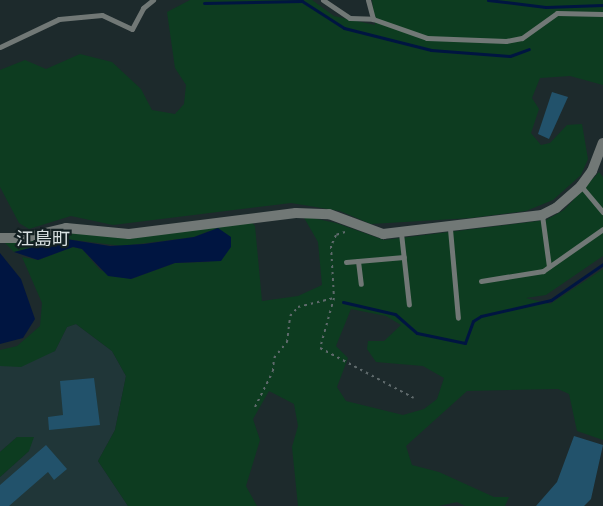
<!DOCTYPE html>
<html>
<head>
<meta charset="utf-8">
<style>
  body { margin:0 }
  #map { position:relative; width:603px; height:506px; overflow:hidden; background:#1d2a2c; font-family:Merriweather,"Noto Sans JP",serif }
  div>[style] { position:absolute }
  .built>* { inset:0; background:#203638 }
  .green>* { inset:0; background:#0d3c20 }
  .water>* { inset:0; background:#001541 }
  .stream>* { height:3px; margin:-1.5px; padding:0 1.5px; transform-origin:1.5px; border-radius:1.5px; background:#001541 }
  .building>* { inset:0; background:#22526b }
  .path>* { height:2px; margin-top:-1px; transform-origin:0; background:repeating-linear-gradient(90deg,#5f6a6c 0 2.5px,transparent 0 6.5px) }
  .lane>* { height:5px; margin:-2.5px; padding:0 2.5px; transform-origin:2.5px; border-radius:2.5px; background:#717876 }
  .street>* { height:10px; margin:-5px; padding:0 5px; transform-origin:5px; border-radius:5px; background:#717876 }
  span { translate:-50% -50%; white-space:nowrap; text-align:center; line-height:1.15; -webkit-text-stroke:4.5px #132022; paint-order:stroke }
  .quarter-label { font-size:18px; color:#d9e1e2 }
</style>
</head>
<body>
<div id="map">
  <div class="built">
    <i style="clip-path:polygon(76px 324px,112px 351px,126px 376px,115px 430px,98px 461px,128px 506px,0 506px,0 477px,29px 451px,17px 437px,0 452px,0 366px,55px 351px,67px 327px)"></i>
  </div>
  <div class="green">
    <i style="clip-path:polygon(190px 0,312px 0,334px 16px,375px 25px,372px 0,603px 0,603px 85px,570px 76px,540px 78px,532px 98px,539px 109px,531px 133px,541px 145px,550px 143px,567px 125px,582px 124px,588px 159px,581px 175px,553px 200px,526px 211px,471px 218px,371px 224px,340px 211px,291px 203px,113px 225px,71px 216px,29px 229px,19px 223px,0 187px,0 70px,25px 60px,46px 69px,80px 54px,112px 62px,141px 89px,152px 110px,175px 114px,184px 104px,186px 85px,175px 68px,167px 12px)"></i>
    <i style="clip-path:polygon(evenodd,599px 172px,603px 177px,603px 256px,546px 295px,526px 298px,550px 304px,603px 269px,603px 440px,577px 431px,569px 394px,558px 389px,467px 391px,406px 446px,412px 465px,439px 472px,494px 497px,509px 497px,505px 506px,465px 506px,457px 502px,439px 506px,298px 506px,292px 447px,298px 426px,294px 404px,269px 391px,253px 419px,260px 440px,246px 486px,257px 506px,128px 506px,98px 461px,115px 430px,126px 376px,112px 351px,76px 324px,67px 327px,55px 351px,21px 367px,0 366px,0 350px,17px 346px,40px 326px,42px 303px,22px 257px,38px 260px,73px 247px,82px 249px,100px 270px,131px 279px,175px 263px,210px 262px,209px 231px,194px 237px,122px 246px,66px 239px,14px 252px,5px 243px,69px 230px,127px 235px,250px 220px,255px 226px,262px 301px,298px 296px,322px 285px,318px 242px,303px 216px,336px 223px,384px 240px,546px 220px,564px 210px,599px 172px,351px 309px,386px 316px,401px 325px,384px 341px,368px 341px,367px 349px,376px 362px,423px 366px,444px 378px,437px 399px,424px 409px,403px 415px,346px 401px,337px 387px,348px 358px,336px 346px,351px 309px)"></i>
    <i style="clip-path:polygon(17px 437px,34px 437px,29px 451px,0 477px,0 452px)"></i>
  </div>
  <div class="water">
    <i style="clip-path:polygon(218px 228px,231px 237px,231px 247px,221px 261px,175px 263px,131px 279px,108px 276px,82px 249px,73px 247px,38px 260px,14px 252px,66px 239px,110px 246px,144px 244px,194px 237px)"></i>
    <i style="clip-path:polygon(0 253px,21px 279px,35px 319px,23px 338px,0 344px)"></i>
  </div>
  <div class="stream">
    <i style="left:488px;top:0;width:58px;rotate:6.9deg"></i>
    <i style="left:546px;top:7px;width:57px;rotate:-2deg"></i>
    <i style="left:204px;top:3px;width:98px;rotate:-1.2deg"></i>
    <i style="left:302px;top:1px;width:50px;rotate:32.7deg"></i>
    <i style="left:344px;top:28px;width:90px;rotate:14.2deg"></i>
    <i style="left:431px;top:50px;width:79px;rotate:4.3deg"></i>
    <i style="left:510px;top:56px;width:20px;rotate:-20deg"></i>
    <i style="left:343px;top:302px;width:53px;rotate:13deg"></i>
    <i style="left:395px;top:314px;width:29px;rotate:41deg"></i>
    <i style="left:417px;top:333px;width:49px;rotate:11.8deg"></i>
    <i style="left:465px;top:343px;width:23px;rotate:-70deg"></i>
    <i style="left:473px;top:321px;width:9px;rotate:-32deg"></i>
    <i style="left:481px;top:316px;width:72px;rotate:-12.9deg"></i>
    <i style="left:551px;top:300px;width:63px;rotate:-34.7deg"></i>
  </div>
  <div class="building">
    <i style="clip-path:polygon(552px 92px,568px 97px,549px 139px,538px 134px)"></i>
    <i style="clip-path:polygon(94px 378px,100px 425px,49px 430px,48px 417px,63px 415px,60px 381px)"></i>
    <i style="clip-path:polygon(574px 436px,603px 445px,591px 499px,584px 506px,536px 506px,557px 482px)"></i>
    <i style="clip-path:polygon(46px 445px,67px 469px,54px 480px,48px 472px,9px 506px,0 506px,0 485px)"></i>
  </div>
  <div class="path">
    <i style="left:345px;top:232px;width:9px;rotate:162deg"></i>
    <i style="left:336px;top:235px;width:12px;rotate:114deg"></i>
    <i style="left:331px;top:246px;width:52px;rotate:86.7deg"></i>
    <i style="left:334px;top:298px;width:52px;rotate:105.6deg"></i>
    <i style="left:320px;top:348px;width:106px;rotate:28deg"></i>
    <i style="left:255px;top:407px;width:40px;rotate:-63.4deg"></i>
    <i style="left:273px;top:371px;width:13px;rotate:-86deg"></i>
    <i style="left:274px;top:358px;width:21px;rotate:-51deg"></i>
    <i style="left:287px;top:342px;width:26px;rotate:-83deg"></i>
    <i style="left:290px;top:316px;width:12px;rotate:-48deg"></i>
    <i style="left:298px;top:307px;width:37px;rotate:-14deg"></i>
  </div>
  <div class="lane">
    <i style="left:323px;top:0;width:32px;rotate:34deg"></i>
    <i style="left:350px;top:18px;width:23px;rotate:2deg"></i>
    <i style="left:373px;top:19px;width:57px;rotate:19.4deg"></i>
    <i style="left:427px;top:38px;width:79px;rotate:2.2deg"></i>
    <i style="left:506px;top:41px;width:16px;rotate:-11deg"></i>
    <i style="left:522px;top:38px;width:43px;rotate:-35.5deg"></i>
    <i style="left:557px;top:13px;width:46px;rotate:1.2deg"></i>
    <i style="left:368px;top:0;width:20px;rotate:75deg"></i>
    <i style="left:0;top:47px;width:65px;rotate:-25.4deg"></i>
    <i style="left:59px;top:19px;width:43px;rotate:-5.3deg"></i>
    <i style="left:102px;top:15px;width:33px;rotate:25deg"></i>
    <i style="left:132px;top:29px;width:24px;rotate:-62deg"></i>
    <i style="left:143px;top:8px;width:13px;rotate:-39deg"></i>
    <i style="left:581px;top:186px;width:34px;rotate:50deg"></i>
    <i style="left:542px;top:215px;width:52px;rotate:82.3deg"></i>
    <i style="left:450px;top:229px;width:89px;rotate:84.9deg"></i>
    <i style="left:401px;top:233px;width:72px;rotate:83.7deg"></i>
    <i style="left:358px;top:261px;width:23px;rotate:83deg"></i>
    <i style="left:346px;top:262px;width:58px;rotate:-4.9deg"></i>
    <i style="left:481px;top:281px;width:63px;rotate:-9.2deg"></i>
    <i style="left:543px;top:271px;width:73px;rotate:-35deg"></i>
  </div>
  <div class="street">
    <i style="left:0;top:238px;width:24px"></i>
    <i style="left:24px;top:238px;width:43px;rotate:-13.4deg"></i>
    <i style="left:66px;top:228px;width:63px;rotate:5.4deg"></i>
    <i style="left:129px;top:234px;width:168px;rotate:-7.2deg"></i>
    <i style="left:296px;top:213px;width:33px;rotate:2deg"></i>
    <i style="left:329px;top:214px;width:58px;rotate:20.3deg"></i>
    <i style="left:383px;top:234px;width:160px;rotate:-6.8deg"></i>
    <i style="left:542px;top:215px;width:16px;rotate:-27deg"></i>
    <i style="left:556px;top:208px;width:33px;rotate:-41deg"></i>
    <i style="left:581px;top:186px;width:19px;rotate:-54deg"></i>
    <i style="left:592px;top:171px;width:30px;rotate:-69deg"></i>
  </div>
  <div class="quarter-label">
    <span style="left:43px;top:239px">江島町</span>
  </div>
</div>
</body>
</html>
